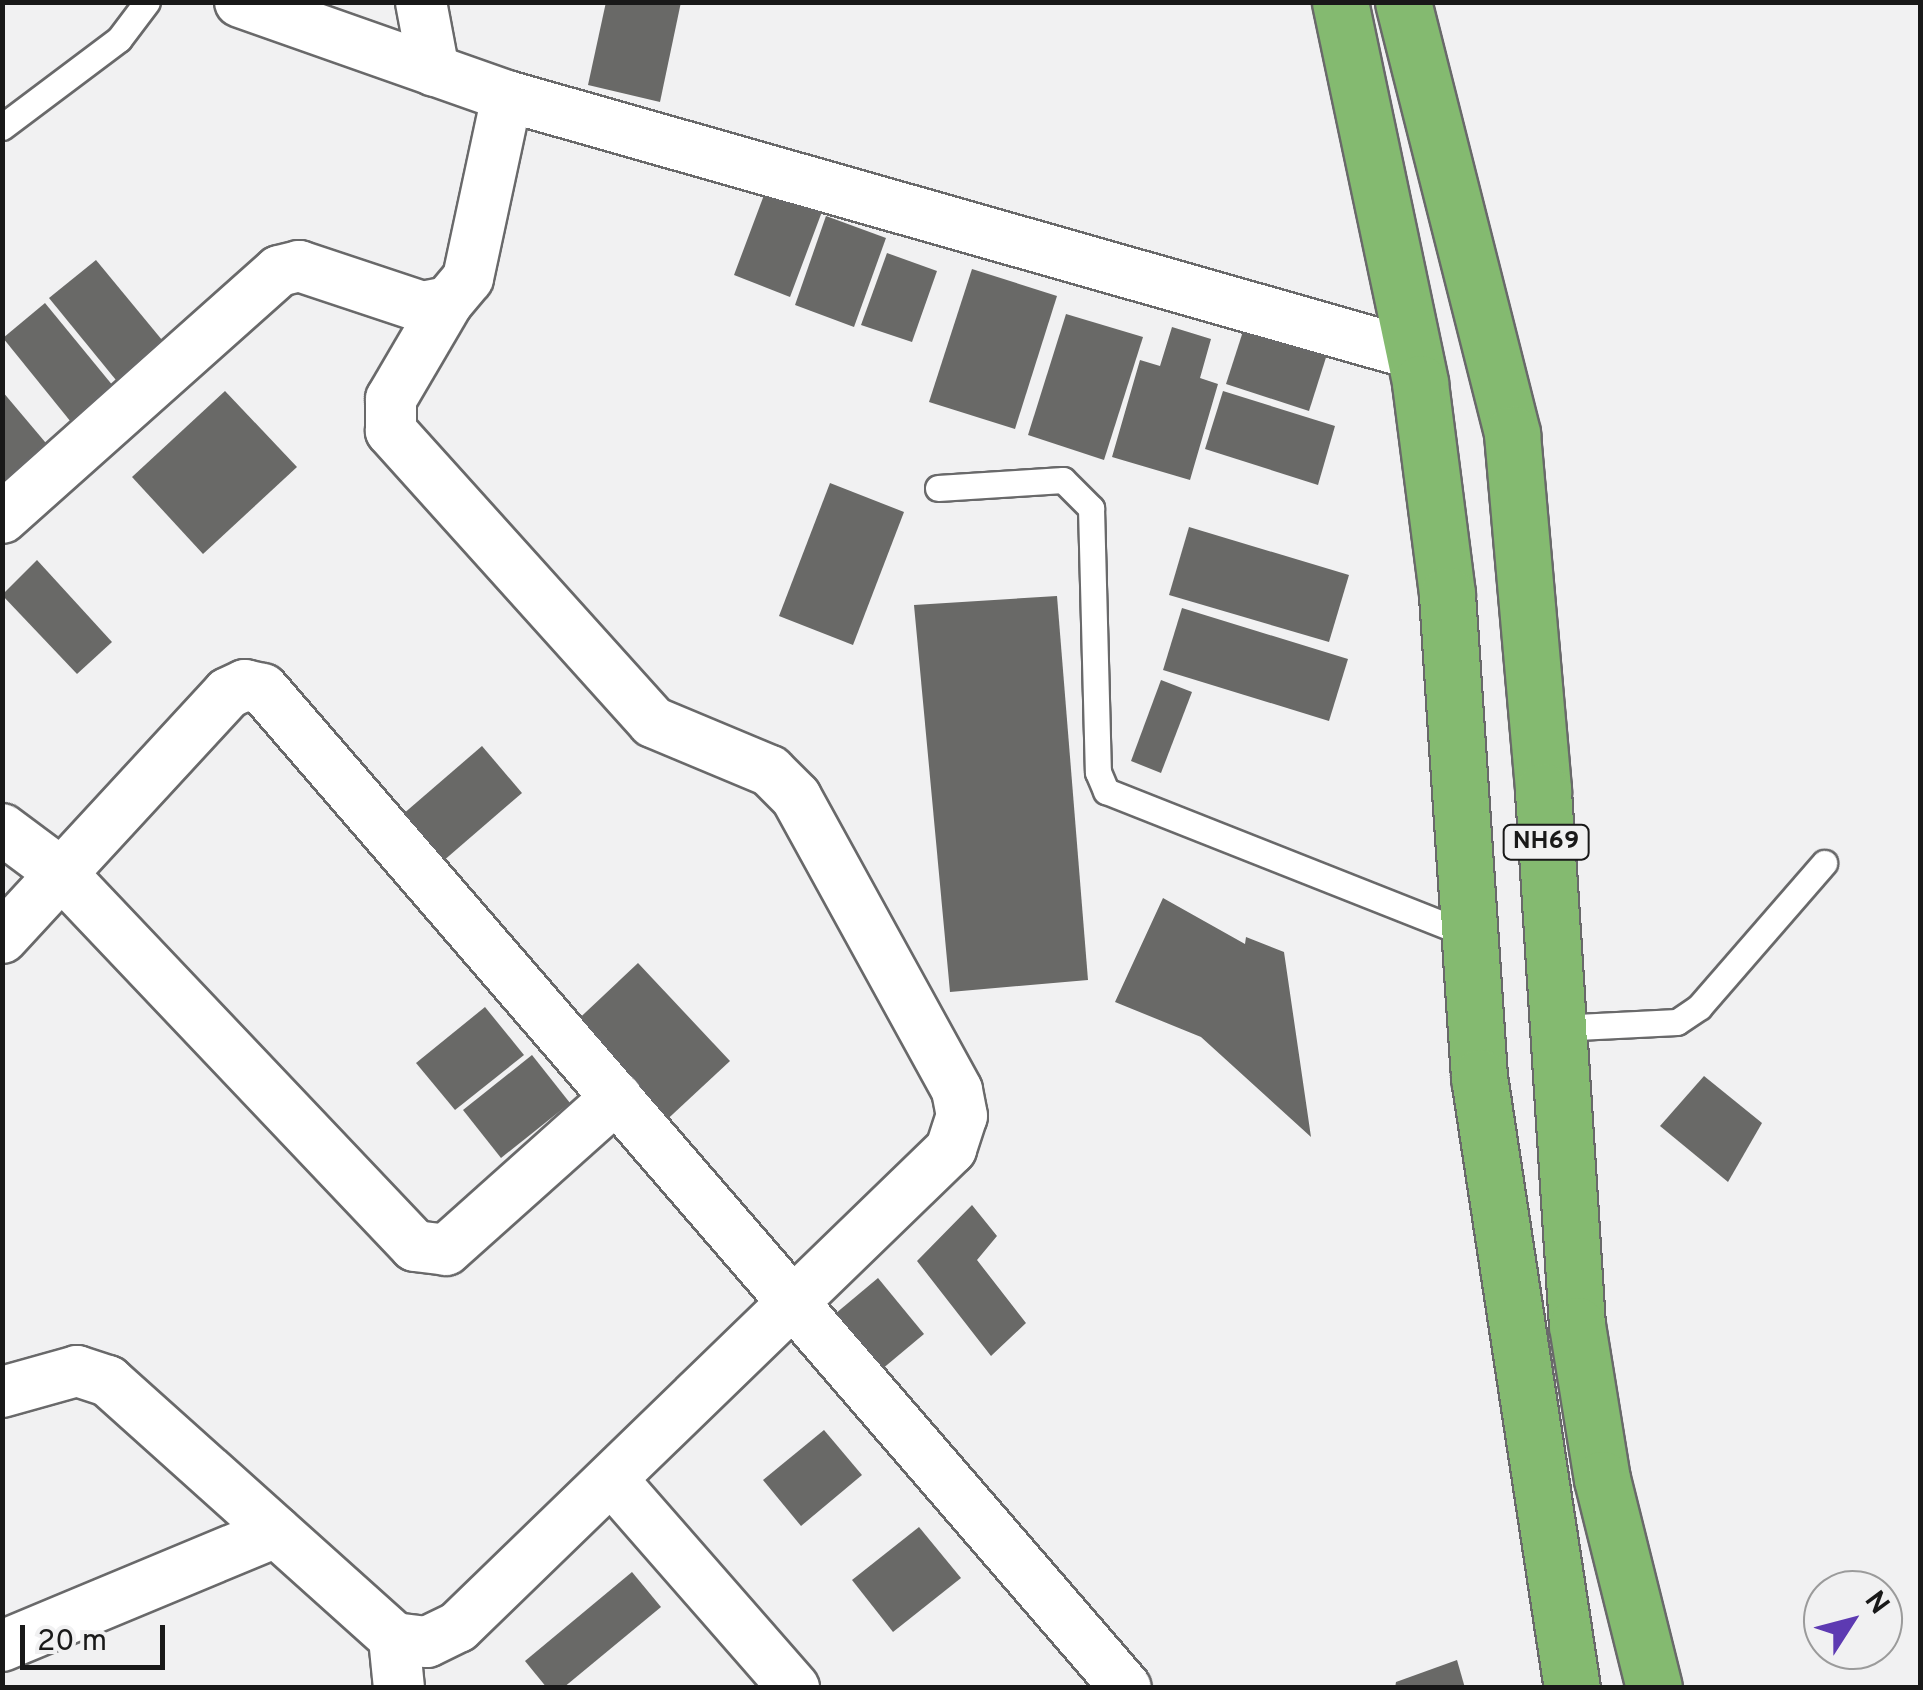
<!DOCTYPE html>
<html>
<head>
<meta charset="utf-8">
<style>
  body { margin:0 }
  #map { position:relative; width:1923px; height:1690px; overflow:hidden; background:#f1f1f2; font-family:Overpass,sans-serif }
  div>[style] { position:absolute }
  .building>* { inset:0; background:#696967 }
  .roads { filter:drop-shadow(2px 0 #69696a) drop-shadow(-2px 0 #69696a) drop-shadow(0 2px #69696a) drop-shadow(0 -2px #69696a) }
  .service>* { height:25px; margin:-12.5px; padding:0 12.5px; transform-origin:12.5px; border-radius:12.5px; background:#fff }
  .minor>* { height:50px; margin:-25px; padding:0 25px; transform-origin:25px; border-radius:25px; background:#fff }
  .trunk>* { height:55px; margin:-27.5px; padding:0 27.5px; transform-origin:27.5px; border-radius:27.5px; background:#84ba70 }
  span { translate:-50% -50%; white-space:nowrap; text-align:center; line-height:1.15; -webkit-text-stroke:8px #f1f1f2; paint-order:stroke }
  .shield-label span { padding:2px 8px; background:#f1f1f2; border:2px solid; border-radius:8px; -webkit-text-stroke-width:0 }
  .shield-label { font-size:25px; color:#191919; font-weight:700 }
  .frame { position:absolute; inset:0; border:5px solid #191919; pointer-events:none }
  .north { position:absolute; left:1803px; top:1570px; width:100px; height:100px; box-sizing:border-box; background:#f1f1f2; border:2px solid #9b9b9b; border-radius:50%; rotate:54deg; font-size:28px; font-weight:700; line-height:40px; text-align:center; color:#191919 }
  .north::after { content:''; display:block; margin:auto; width:35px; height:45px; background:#5d3ab2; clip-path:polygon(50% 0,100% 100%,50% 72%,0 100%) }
  .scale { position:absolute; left:20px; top:1625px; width:145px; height:45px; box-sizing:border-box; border:5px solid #191919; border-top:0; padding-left:12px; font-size:30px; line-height:35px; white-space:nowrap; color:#191919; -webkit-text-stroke:8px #f1f1f2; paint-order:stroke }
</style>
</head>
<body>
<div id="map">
  <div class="building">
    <i style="clip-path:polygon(606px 2px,681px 2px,660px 102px,588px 85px)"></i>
    <i style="clip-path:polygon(767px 187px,823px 209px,790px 297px,734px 275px)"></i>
    <i style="clip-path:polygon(826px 216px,886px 238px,854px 327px,795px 305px)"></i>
    <i style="clip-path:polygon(887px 253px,937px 271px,912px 342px,861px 325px)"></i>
    <i style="clip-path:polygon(96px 260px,167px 346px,120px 385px,49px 298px)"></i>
    <i style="clip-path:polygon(972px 269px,1057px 296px,1015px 429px,929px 402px)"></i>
    <i style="clip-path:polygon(45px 303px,118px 392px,75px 427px,3px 338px)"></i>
    <i style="clip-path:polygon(1066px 314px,1143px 337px,1104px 460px,1028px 435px)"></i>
    <i style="clip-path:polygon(1246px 322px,1329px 348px,1309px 411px,1226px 384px)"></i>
    <i style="clip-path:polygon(1172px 327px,1211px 339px,1200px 378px,1218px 384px,1190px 480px,1112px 457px,1140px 360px,1160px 366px)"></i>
    <i style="clip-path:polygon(2px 391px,56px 455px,10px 493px,2px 484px)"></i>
    <i style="clip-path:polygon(225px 391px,297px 467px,203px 554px,132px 477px)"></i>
    <i style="clip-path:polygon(1223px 391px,1335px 426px,1318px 485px,1205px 449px)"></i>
    <i style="clip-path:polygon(830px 483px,904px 512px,853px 645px,779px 616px)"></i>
    <i style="clip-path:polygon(1189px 527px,1349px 575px,1329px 642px,1169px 595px)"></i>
    <i style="clip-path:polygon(37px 560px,112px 642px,77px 674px,2px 595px)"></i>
    <i style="clip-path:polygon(1057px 596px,1088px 980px,950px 992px,914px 605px)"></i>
    <i style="clip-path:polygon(1182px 608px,1348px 659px,1329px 721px,1163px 670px)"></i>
    <i style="clip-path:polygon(1161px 680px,1192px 692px,1161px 773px,1131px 761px)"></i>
    <i style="clip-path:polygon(482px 746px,522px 793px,442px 862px,402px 815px)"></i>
    <i style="clip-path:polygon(1163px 898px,1245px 944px,1246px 937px,1284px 952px,1311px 1137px,1201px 1037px,1115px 1002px)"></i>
    <i style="clip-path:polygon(638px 963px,730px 1061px,659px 1127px,568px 1029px)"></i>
    <i style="clip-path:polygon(485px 1007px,524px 1055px,455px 1110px,416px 1063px)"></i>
    <i style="clip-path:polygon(532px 1055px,570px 1103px,501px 1158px,463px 1110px)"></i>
    <i style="clip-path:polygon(1704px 1076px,1762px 1123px,1728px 1182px,1660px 1126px)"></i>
    <i style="clip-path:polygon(972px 1205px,997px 1236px,977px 1260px,1026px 1323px,991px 1356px,917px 1261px)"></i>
    <i style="clip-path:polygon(878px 1278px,924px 1334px,875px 1375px,829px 1319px)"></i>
    <i style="clip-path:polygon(824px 1430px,862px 1475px,801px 1526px,763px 1480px)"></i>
    <i style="clip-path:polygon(919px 1527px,961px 1578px,893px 1632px,852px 1580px)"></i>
    <i style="clip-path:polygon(632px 1572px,661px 1607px,563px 1688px,547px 1688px,525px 1661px)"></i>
    <i style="clip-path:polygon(1457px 1660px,1465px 1688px,1395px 1688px,1396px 1682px)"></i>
  </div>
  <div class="roads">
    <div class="service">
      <i style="left:2px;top:127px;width:146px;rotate:-36.9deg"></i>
      <i style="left:119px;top:39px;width:46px;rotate:-52.9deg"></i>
      <i style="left:938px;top:488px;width:125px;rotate:-3.7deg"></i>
      <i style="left:1063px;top:480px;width:40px;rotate:45deg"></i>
      <i style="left:1091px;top:508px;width:264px;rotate:88.5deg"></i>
      <i style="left:1098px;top:772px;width:21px;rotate:67deg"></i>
      <i style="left:1106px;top:791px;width:386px;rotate:21.6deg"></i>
      <i style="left:1557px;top:1028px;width:120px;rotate:-2.9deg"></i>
      <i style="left:1677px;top:1022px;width:27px;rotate:-34deg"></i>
      <i style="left:1699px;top:1007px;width:191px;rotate:-49deg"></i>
    </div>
    <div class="minor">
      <i style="left:240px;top:2px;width:283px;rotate:19.4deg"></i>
      <i style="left:507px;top:96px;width:943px;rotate:15.88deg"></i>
      <i style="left:421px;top:2px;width:70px;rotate:79.3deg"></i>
      <i style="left:2px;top:518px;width:371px;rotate:-41.7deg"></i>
      <i style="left:279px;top:271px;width:21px;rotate:-14deg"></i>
      <i style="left:299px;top:266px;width:130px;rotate:18.4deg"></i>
      <i style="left:422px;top:307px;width:26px;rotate:-11deg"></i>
      <i style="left:448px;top:302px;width:31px;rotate:-50deg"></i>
      <i style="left:468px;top:278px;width:186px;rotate:-77.9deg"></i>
      <i style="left:2px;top:829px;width:74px;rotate:36.7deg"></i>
      <i style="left:61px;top:873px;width:514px;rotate:46.5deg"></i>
      <i style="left:415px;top:1246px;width:31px;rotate:7deg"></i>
      <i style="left:446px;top:1250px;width:229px;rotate:-41.8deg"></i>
      <i style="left:2px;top:938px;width:333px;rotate:-47.3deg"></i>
      <i style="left:228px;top:693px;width:19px;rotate:-25deg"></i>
      <i style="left:245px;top:685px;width:18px;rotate:13deg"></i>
      <i style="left:263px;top:689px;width:1320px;rotate:49.18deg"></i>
      <i style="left:2px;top:1392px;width:78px;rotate:-15.6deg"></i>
      <i style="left:77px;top:1371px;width:33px;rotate:18deg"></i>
      <i style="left:108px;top:1381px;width:385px;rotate:41.9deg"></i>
      <i style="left:394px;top:1638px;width:33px;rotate:7deg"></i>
      <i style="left:427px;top:1642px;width:34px;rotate:-26deg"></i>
      <i style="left:458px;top:1627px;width:687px;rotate:-44.11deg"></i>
      <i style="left:951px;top:1149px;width:35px;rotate:-72deg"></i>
      <i style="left:962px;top:1116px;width:26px;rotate:-101deg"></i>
      <i style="left:957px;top:1090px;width:334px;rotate:-118.8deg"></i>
      <i style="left:796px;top:797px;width:37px;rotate:-135deg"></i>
      <i style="left:770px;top:771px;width:127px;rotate:-157.3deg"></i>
      <i style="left:653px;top:722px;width:392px;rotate:-132deg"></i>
      <i style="left:391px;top:431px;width:32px;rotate:-90deg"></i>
      <i style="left:391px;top:399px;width:113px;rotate:-59.6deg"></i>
      <i style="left:613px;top:1481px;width:275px;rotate:48.8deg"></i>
      <i style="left:394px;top:1638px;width:50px;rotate:84.3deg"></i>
      <i style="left:2px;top:1646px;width:297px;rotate:-22.6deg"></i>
    </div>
    <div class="trunk">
      <i style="left:1340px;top:2px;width:389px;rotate:78.1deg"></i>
      <i style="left:1420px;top:383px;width:214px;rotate:82.7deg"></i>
      <i style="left:1447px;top:595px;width:483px;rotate:86.2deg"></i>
      <i style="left:1479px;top:1077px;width:618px;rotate:81.35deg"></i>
      <i style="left:1403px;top:2px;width:446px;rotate:75.8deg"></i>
      <i style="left:1512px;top:434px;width:358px;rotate:85deg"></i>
      <i style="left:1543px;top:791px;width:535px;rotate:86.36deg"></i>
      <i style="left:1577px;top:1325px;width:156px;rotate:80.8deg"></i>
      <i style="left:1602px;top:1479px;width:215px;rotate:76deg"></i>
    </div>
  </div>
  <div class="shield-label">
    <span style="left:1546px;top:842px">NH69</span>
  </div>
  <div class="frame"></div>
  <div class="north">N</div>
  <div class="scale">20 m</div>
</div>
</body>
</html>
